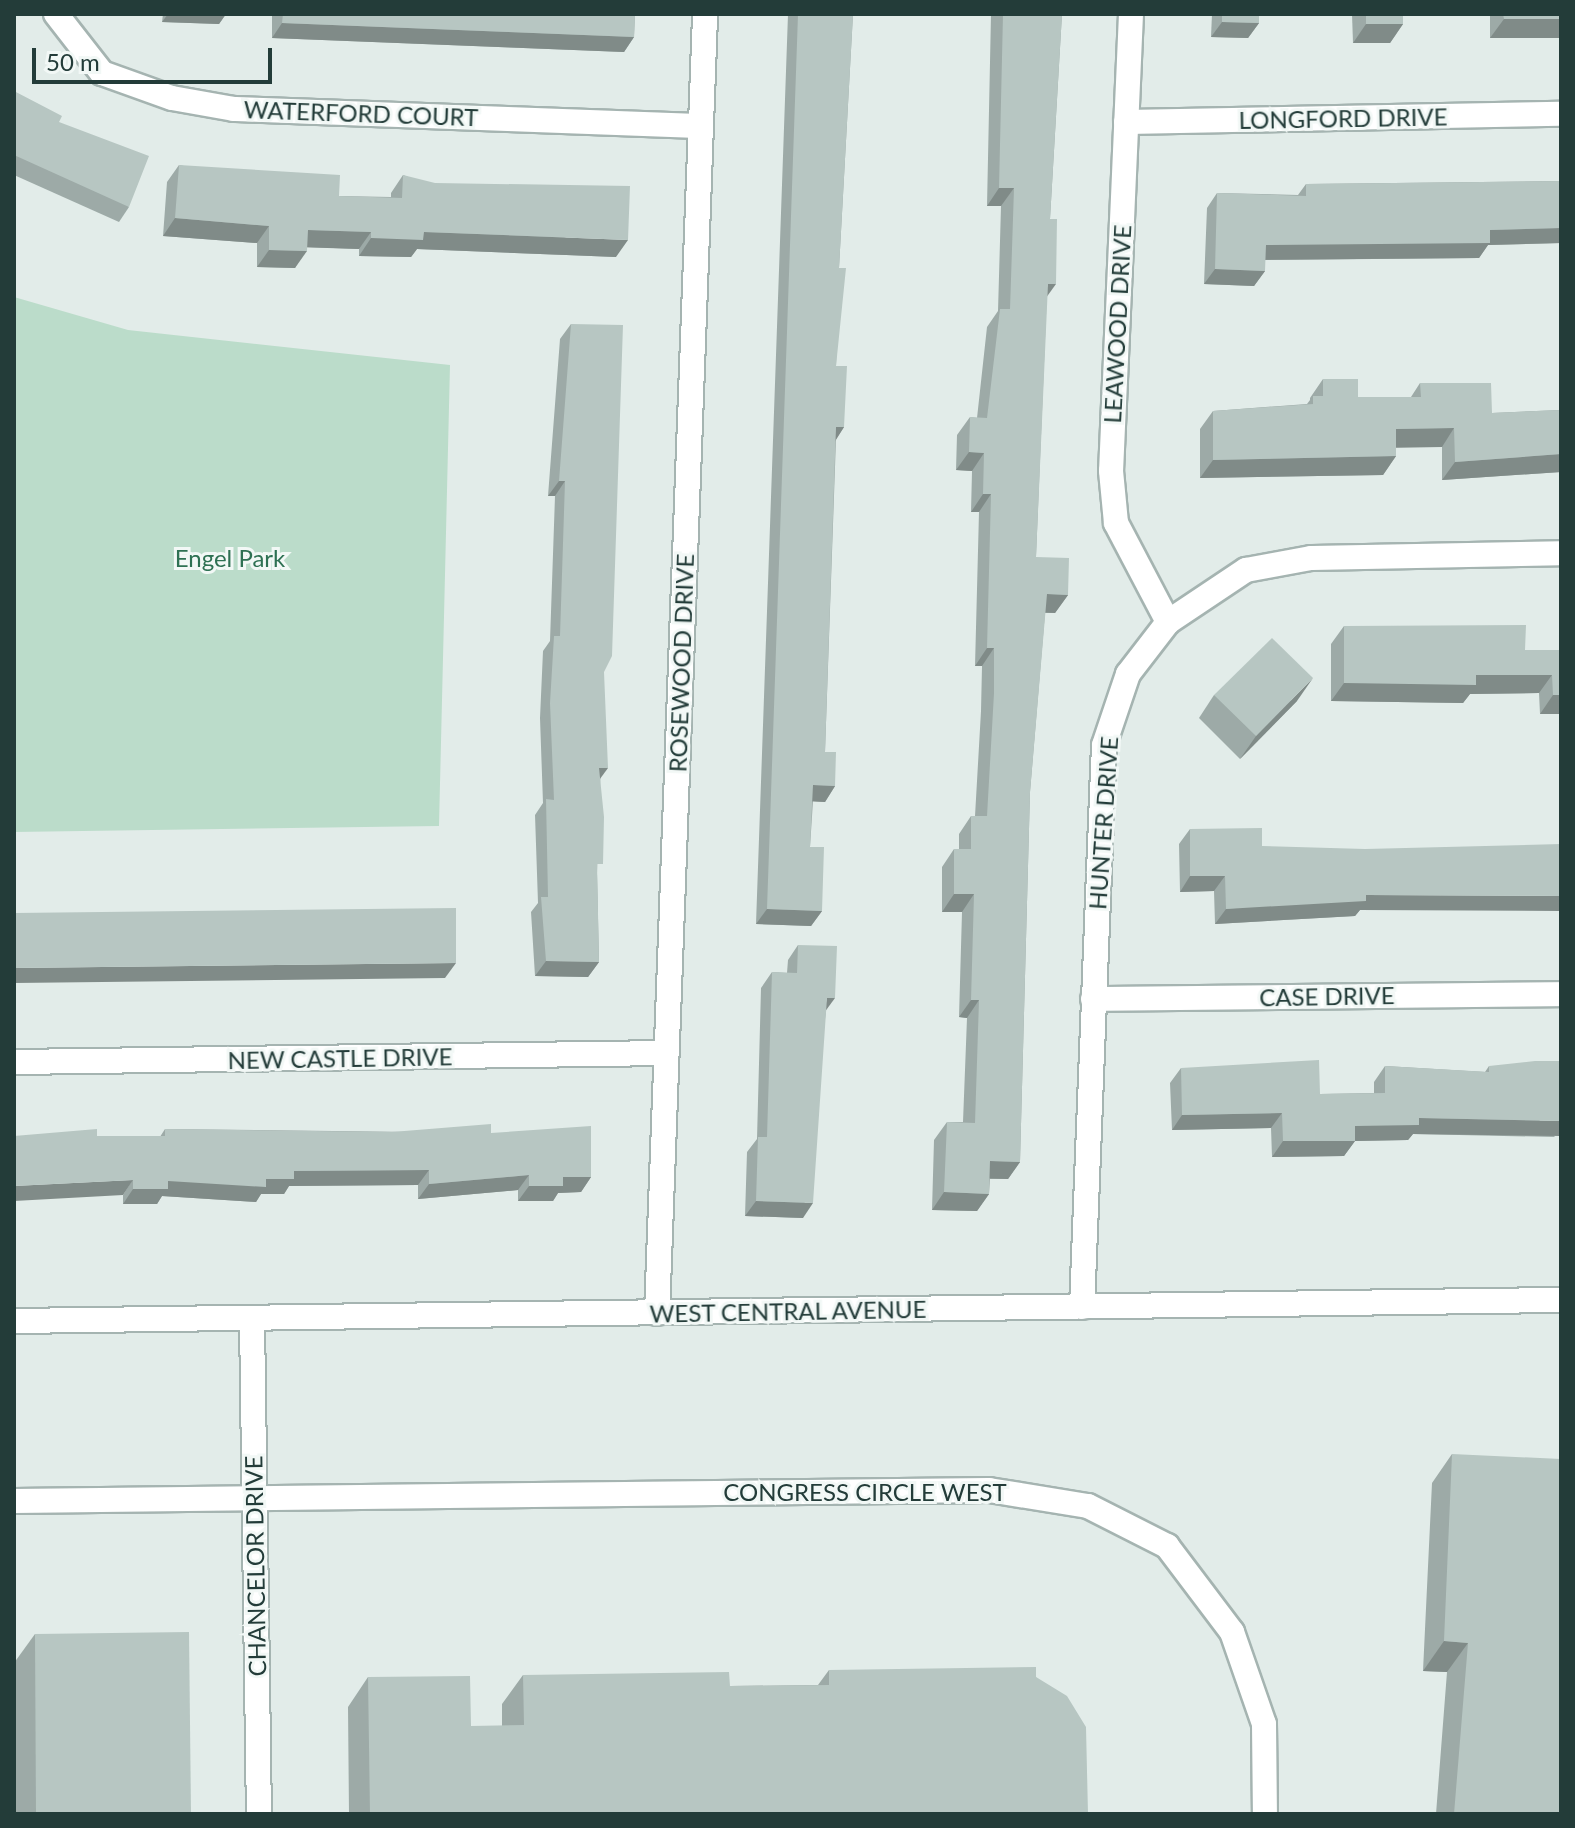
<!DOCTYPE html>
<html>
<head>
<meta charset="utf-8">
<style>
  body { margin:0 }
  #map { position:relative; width:1575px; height:1828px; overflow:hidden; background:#e2ece9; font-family:Lato,sans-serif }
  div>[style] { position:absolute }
  .green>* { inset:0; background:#bbdcca }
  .roads { filter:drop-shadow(2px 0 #a5b4b1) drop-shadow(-2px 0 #a5b4b1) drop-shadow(0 2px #a5b4b1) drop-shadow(0 -2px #a5b4b1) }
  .minor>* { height:24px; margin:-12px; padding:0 12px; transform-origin:12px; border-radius:12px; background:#fff }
  .wall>* { inset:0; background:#9daaa7 }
  .shaded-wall>* { inset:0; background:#808b88 }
  .building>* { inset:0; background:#b7c6c2 }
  span { translate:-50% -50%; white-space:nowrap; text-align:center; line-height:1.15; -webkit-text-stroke:6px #f2f8f6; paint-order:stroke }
  .street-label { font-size:24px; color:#233c39 }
  .park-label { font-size:24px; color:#2e7153 }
  .frame { position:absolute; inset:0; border:16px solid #233c39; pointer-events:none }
  .scale { position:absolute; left:32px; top:48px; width:240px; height:36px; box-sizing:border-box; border:4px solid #233c39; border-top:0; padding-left:10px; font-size:24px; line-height:28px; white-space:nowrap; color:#233c39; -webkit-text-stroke:6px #f2f8f6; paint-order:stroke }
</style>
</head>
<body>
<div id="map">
  <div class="green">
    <i style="clip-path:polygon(14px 297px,128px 330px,450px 365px,439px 826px,14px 832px)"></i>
  </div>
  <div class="roads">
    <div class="minor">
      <i style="left:56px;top:14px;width:75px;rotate:52.1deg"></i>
      <i style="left:102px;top:73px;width:74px;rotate:19.7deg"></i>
      <i style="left:172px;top:98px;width:63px;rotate:10.1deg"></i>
      <i style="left:234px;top:109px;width:466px;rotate:2.1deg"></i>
      <i style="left:1131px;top:14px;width:457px;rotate:92.5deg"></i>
      <i style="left:1111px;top:471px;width:52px;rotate:84.5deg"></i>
      <i style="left:1116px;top:523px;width:112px;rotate:62.3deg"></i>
      <i style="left:1126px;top:122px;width:435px;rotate:-1.1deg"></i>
      <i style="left:1093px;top:999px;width:468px;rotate:-0.6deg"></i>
      <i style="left:14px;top:1062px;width:652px;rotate:-0.79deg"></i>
      <i style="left:1082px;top:1307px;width:562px;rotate:-87.76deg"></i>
      <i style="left:1104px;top:745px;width:75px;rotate:-71.3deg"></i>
      <i style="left:1128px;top:674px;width:66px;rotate:-52.4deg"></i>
      <i style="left:1168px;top:622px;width:94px;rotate:-33.7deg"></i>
      <i style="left:1246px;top:570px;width:66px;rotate:-10.5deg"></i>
      <i style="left:1311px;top:558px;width:250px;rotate:-1.1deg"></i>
      <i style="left:657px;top:1313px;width:1300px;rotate:-87.88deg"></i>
      <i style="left:252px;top:1318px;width:496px;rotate:89.2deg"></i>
      <i style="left:14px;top:1321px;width:1547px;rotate:-0.78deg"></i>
      <i style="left:14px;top:1501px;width:975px;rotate:-0.65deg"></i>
      <i style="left:989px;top:1490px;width:100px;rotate:9.2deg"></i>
      <i style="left:1088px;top:1506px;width:89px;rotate:26.9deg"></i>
      <i style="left:1167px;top:1546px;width:108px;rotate:52.9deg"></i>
      <i style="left:1232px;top:1632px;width:97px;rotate:70.8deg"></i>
      <i style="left:1264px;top:1724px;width:90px;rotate:89.4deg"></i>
    </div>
  </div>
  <div class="wall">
    <i style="clip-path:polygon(163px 14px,226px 14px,219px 24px,162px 22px)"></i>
    <i style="clip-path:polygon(272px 14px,635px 14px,634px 37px,624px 52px,272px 38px)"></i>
    <i style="clip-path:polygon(788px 14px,853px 14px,839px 268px,836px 366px,844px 427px,836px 439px,825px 752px,835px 786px,825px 802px,813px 801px,810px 847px,822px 911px,811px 926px,756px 924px)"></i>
    <i style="clip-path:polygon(991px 14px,1062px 14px,1050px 219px,1036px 557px,1068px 595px,1055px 613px,1045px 613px,1030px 792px,1020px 1162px,1008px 1179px,990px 1179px,989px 1194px,977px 1211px,932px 1210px,934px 1140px,947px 1122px,963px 1122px,967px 1018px,959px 1017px,962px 912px,942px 912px,942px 867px,954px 849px,959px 849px,959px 834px,971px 816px,975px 816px,981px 711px,982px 666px,975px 666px,979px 512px,971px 512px,972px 471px,956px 470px,957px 435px,970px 417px,977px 418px,987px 327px,998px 311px,1001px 206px,987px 206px)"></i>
    <i style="clip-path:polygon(1212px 14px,1259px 14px,1259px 23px,1248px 38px,1211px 37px)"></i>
    <i style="clip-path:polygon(1352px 14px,1403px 14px,1403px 24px,1390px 43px,1353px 43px)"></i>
    <i style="clip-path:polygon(1490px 14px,1561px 14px,1561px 38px,1490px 38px)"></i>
    <i style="clip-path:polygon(14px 91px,129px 207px,119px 222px,14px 175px)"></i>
    <i style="clip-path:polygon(179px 165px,339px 196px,391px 197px,391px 193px,403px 175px,616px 257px,417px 249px,411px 257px,359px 256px,359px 249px,307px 247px,295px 268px,257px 267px,257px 243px,163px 236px,167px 182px)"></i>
    <i style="clip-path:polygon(1561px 181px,1561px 243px,1488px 245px,1479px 258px,1265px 260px,1265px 271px,1254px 286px,1204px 284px,1207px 208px,1217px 193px,1298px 195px,1306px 184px)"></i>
    <i style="clip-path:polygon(571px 324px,604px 672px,597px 873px,599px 962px,588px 977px,535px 976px,531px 912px,538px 903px,535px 815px,543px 803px,540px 718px,543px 651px,550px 641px,555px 496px,548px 496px,560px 339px)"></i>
    <i style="clip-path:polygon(1323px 379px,1358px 397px,1411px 397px,1420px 383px,1492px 413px,1561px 410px,1561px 472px,1442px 480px,1442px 447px,1396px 447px,1396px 456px,1383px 475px,1200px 478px,1200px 429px,1213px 411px,1307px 404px,1310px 400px,1310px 398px)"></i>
    <i style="clip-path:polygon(1344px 626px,1525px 650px,1561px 650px,1561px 714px,1540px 714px,1539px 693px,1470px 694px,1463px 703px,1331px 701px,1331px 644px)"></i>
    <i style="clip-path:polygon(1214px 695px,1297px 701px,1240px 759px,1199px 718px)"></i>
    <i style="clip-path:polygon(1190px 829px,1262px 846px,1360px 910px,1355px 916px,1215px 924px,1214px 891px,1180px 892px,1179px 844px)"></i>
    <i style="clip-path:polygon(798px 945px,826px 1010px,803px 1218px,745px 1216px,747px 1152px,757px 1139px,761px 988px,772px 972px,787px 973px,788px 960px)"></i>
    <i style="clip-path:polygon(1385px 1066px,1485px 1072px,1489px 1066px,1555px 1137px,1413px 1134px,1408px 1140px,1355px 1141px,1344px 1156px,1272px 1157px,1271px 1128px,1172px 1130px,1170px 1083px,1181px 1068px,1320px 1094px,1374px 1093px,1374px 1082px)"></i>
    <i style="clip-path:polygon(165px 1129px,491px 1133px,591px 1177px,581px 1192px,558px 1193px,553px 1201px,518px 1201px,518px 1190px,418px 1199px,418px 1185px,289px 1186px,284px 1194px,261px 1194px,256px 1202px,162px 1196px,157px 1204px,123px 1204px,123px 1195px)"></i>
    <i style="clip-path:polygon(1452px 1454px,1561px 1814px,1436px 1814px,1447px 1672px,1423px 1671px,1432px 1483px)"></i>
    <i style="clip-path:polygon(35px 1634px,191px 1814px,16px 1814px,14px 1663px)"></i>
    <i style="clip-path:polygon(829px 1670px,1036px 1677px,1088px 1814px,349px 1814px,348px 1707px,368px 1677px,471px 1726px,502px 1726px,502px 1704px,523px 1675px,730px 1686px,818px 1685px)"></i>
  </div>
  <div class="shaded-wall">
    <i style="clip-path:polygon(168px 14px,226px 14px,219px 24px,162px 22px)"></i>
    <i style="clip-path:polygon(1504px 19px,1561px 19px,1561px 38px,1490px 38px)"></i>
    <i style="clip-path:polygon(1222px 22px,1259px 23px,1248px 38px,1211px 37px)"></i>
    <i style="clip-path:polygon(282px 23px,634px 37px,624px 52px,272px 38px)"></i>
    <i style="clip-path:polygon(1366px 24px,1403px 24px,1390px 43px,1353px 43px)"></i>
    <i style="clip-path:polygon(999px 188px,1014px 188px,1001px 206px,987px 206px)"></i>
    <i style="clip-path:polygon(175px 218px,269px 226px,257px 243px,163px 236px)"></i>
    <i style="clip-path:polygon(1561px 228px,1561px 243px,1488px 245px,1479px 258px,1255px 260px,1266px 245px,1490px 230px)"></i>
    <i style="clip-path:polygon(308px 230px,371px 232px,359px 249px,296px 247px)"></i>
    <i style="clip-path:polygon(424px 232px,628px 240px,616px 257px,417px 249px,411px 257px,359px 256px,371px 238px)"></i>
    <i style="clip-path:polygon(269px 250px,307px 251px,295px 268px,257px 267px)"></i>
    <i style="clip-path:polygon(1215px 269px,1265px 271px,1254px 286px,1204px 284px)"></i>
    <i style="clip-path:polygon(1048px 284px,1056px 284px,1043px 302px)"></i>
    <i style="clip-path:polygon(836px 427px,844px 427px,834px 443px)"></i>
    <i style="clip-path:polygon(1454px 428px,1442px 447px,1383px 448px,1396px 429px)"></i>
    <i style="clip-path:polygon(969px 452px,984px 453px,972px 471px,956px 470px)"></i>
    <i style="clip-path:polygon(1561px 454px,1561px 472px,1442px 480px,1455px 462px)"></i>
    <i style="clip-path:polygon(1396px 456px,1383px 475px,1200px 478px,1213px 460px)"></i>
    <i style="clip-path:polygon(559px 481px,565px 481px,555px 496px,548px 496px)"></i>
    <i style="clip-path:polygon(983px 494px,991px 494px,979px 512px,971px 512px)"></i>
    <i style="clip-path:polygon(1047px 594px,1068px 595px,1055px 613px,1034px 612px)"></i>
    <i style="clip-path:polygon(987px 648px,994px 648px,982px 666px,975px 666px)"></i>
    <i style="clip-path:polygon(1476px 675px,1552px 675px,1539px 693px,1470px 694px,1463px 703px,1331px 701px,1344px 683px)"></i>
    <i style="clip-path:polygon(1313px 678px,1297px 701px,1240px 759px,1256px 736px)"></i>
    <i style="clip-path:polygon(1553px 695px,1561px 695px,1561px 714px,1540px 714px)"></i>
    <i style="clip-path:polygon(599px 768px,608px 768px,597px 783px)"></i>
    <i style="clip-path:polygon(813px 785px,835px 786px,825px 802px,803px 801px)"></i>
    <i style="clip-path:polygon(1190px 876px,1225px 876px,1214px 891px,1180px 892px)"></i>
    <i style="clip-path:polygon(954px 894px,974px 894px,962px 912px,942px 912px)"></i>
    <i style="clip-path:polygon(1366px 895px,1561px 896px,1561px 911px,1360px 910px,1355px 916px,1215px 924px,1226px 909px)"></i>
    <i style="clip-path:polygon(767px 909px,822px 911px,811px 926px,756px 924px)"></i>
    <i style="clip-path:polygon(546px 961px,599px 962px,588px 977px,535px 976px)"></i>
    <i style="clip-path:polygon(456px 963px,445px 978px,14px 983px,14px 968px)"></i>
    <i style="clip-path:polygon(827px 998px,835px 998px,824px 1013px)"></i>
    <i style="clip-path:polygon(971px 1000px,979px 1000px,967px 1018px,959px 1017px)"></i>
    <i style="clip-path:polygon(1282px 1113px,1271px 1128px,1172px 1130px,1182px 1115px)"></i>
    <i style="clip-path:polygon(1419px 1118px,1561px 1121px,1561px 1136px,1413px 1134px,1408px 1140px,1355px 1141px,1344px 1156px,1272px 1157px,1283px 1141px,1355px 1126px)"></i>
    <i style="clip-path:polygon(990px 1161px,1020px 1162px,1008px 1179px,978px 1178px)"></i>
    <i style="clip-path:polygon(429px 1170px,418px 1185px,289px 1186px,284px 1194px,261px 1194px,256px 1202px,162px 1196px,157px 1204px,123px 1204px,133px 1189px,168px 1181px,266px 1179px,294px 1171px)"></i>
    <i style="clip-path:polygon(529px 1175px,518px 1190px,418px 1199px,429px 1184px)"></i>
    <i style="clip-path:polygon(563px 1177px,591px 1177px,581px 1192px,558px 1193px,553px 1201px,518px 1201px,529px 1186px)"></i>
    <i style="clip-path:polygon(133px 1180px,123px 1195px,14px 1201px,14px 1186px)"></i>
    <i style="clip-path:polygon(944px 1192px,989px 1194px,977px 1211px,932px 1210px)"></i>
    <i style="clip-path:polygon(756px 1201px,813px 1203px,803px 1218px,745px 1216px)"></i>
    <i style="clip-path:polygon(1444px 1641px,1468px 1643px,1447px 1672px,1423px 1671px)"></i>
  </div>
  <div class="building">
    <i style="clip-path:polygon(283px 14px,635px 14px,634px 37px,282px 23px)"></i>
    <i style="clip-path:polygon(798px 14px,853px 14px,839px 268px,846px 268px,836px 366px,847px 366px,844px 427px,836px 427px,825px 752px,836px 752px,835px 786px,813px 785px,810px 847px,824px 847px,822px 911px,767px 909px)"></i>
    <i style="clip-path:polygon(1003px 14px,1062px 14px,1050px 219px,1057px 219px,1056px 284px,1048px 284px,1036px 557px,1069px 558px,1068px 595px,1047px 594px,1030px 792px,1020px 1162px,990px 1161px,989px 1194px,944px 1192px,947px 1122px,975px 1123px,979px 1000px,971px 1000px,974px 894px,954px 894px,954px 849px,971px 849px,971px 816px,987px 816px,994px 693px,994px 648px,987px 648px,991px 494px,983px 494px,984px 453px,969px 452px,970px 417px,987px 418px,1000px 309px,1010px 309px,1014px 188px,999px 188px)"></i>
    <i style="clip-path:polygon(1222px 14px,1259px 14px,1259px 23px,1222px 22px)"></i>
    <i style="clip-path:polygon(1366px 14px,1403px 14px,1403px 24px,1366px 24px)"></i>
    <i style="clip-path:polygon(1503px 14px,1561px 14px,1561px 19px,1504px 19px)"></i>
    <i style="clip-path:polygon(14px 91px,62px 116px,59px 122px,149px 156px,129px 207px,14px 155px)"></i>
    <i style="clip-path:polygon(179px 165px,340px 175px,339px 196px,402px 198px,403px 175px,435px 183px,630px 186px,628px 240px,424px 232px,423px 240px,371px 238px,371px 232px,308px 230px,307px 251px,269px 250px,269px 226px,175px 218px)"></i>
    <i style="clip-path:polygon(1561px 181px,1561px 228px,1490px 230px,1490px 243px,1266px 245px,1265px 271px,1215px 269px,1217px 193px,1306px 196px,1306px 184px)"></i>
    <i style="clip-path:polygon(571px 324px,623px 325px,612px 656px,604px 672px,608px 768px,599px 768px,604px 817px,603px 864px,597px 864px,599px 962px,546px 961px,541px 897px,548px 897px,546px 799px,554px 800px,550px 703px,554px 636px,560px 636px,565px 481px,559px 481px)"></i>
    <i style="clip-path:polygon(1323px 379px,1358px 379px,1358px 397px,1421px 397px,1420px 383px,1491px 383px,1492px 413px,1561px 410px,1561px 454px,1455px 462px,1454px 428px,1396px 429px,1396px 456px,1213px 460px,1213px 411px,1313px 404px,1313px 396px,1323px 396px)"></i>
    <i style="clip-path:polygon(1526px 625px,1525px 650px,1561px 650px,1561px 695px,1553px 695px,1552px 675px,1476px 675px,1476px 685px,1344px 683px,1344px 626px)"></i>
    <i style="clip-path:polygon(1272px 638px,1313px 678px,1256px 736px,1214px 695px)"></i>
    <i style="clip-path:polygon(1262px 828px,1262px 846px,1365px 849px,1561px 844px,1561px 896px,1366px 895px,1366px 901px,1226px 909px,1225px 876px,1190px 876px,1190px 829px)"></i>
    <i style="clip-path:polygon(456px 908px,456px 963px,14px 968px,14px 913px)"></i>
    <i style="clip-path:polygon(798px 945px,837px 946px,835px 998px,827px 998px,813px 1203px,756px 1201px,758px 1137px,767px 1137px,772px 972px,797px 973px)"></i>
    <i style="clip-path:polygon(1319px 1060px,1320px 1094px,1385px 1093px,1385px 1066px,1489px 1072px,1489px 1066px,1535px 1061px,1561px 1061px,1561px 1121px,1419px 1118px,1419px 1125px,1355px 1126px,1355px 1141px,1283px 1141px,1282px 1113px,1182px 1115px,1181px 1068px)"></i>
    <i style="clip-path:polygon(491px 1124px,491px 1133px,591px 1126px,591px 1177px,563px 1177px,563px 1186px,529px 1186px,529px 1175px,429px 1184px,429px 1170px,294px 1171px,294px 1179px,266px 1179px,266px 1187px,168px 1181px,168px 1189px,133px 1189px,133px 1180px,14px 1186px,14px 1136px,97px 1129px,97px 1136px,165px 1136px,165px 1129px,392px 1132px)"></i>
    <i style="clip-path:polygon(1452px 1454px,1561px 1459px,1561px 1814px,1454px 1814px,1468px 1643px,1444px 1641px)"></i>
    <i style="clip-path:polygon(189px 1632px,191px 1814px,36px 1814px,35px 1634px)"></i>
    <i style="clip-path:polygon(1036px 1667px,1036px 1677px,1067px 1696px,1086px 1727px,1088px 1814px,370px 1814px,368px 1677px,470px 1676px,471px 1726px,524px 1725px,523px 1675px,729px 1672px,730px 1686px,829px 1685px,829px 1670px)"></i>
  </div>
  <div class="street-label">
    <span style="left:361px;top:113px;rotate:2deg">WATERFORD COURT</span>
    <span style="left:1343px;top:118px;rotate:-1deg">LONGFORD DRIVE</span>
    <span style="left:1117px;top:324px;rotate:-87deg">LEAWOOD DRIVE</span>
    <span style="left:681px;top:663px;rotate:-88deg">ROSEWOOD DRIVE</span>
    <span style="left:1103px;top:823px;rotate:-86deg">HUNTER DRIVE</span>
    <span style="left:1327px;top:996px;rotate:-1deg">CASE DRIVE</span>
    <span style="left:340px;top:1058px;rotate:-1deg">NEW CASTLE DRIVE</span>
    <span style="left:788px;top:1311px;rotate:-1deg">WEST CENTRAL AVENUE</span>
    <span style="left:865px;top:1492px">CONGRESS CIRCLE WEST</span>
    <span style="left:255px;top:1566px;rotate:-91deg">CHANCELOR DRIVE</span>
  </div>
  <div class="park-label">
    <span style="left:230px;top:558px">Engel Park</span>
  </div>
  <div class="frame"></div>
  <div class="scale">50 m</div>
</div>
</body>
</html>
